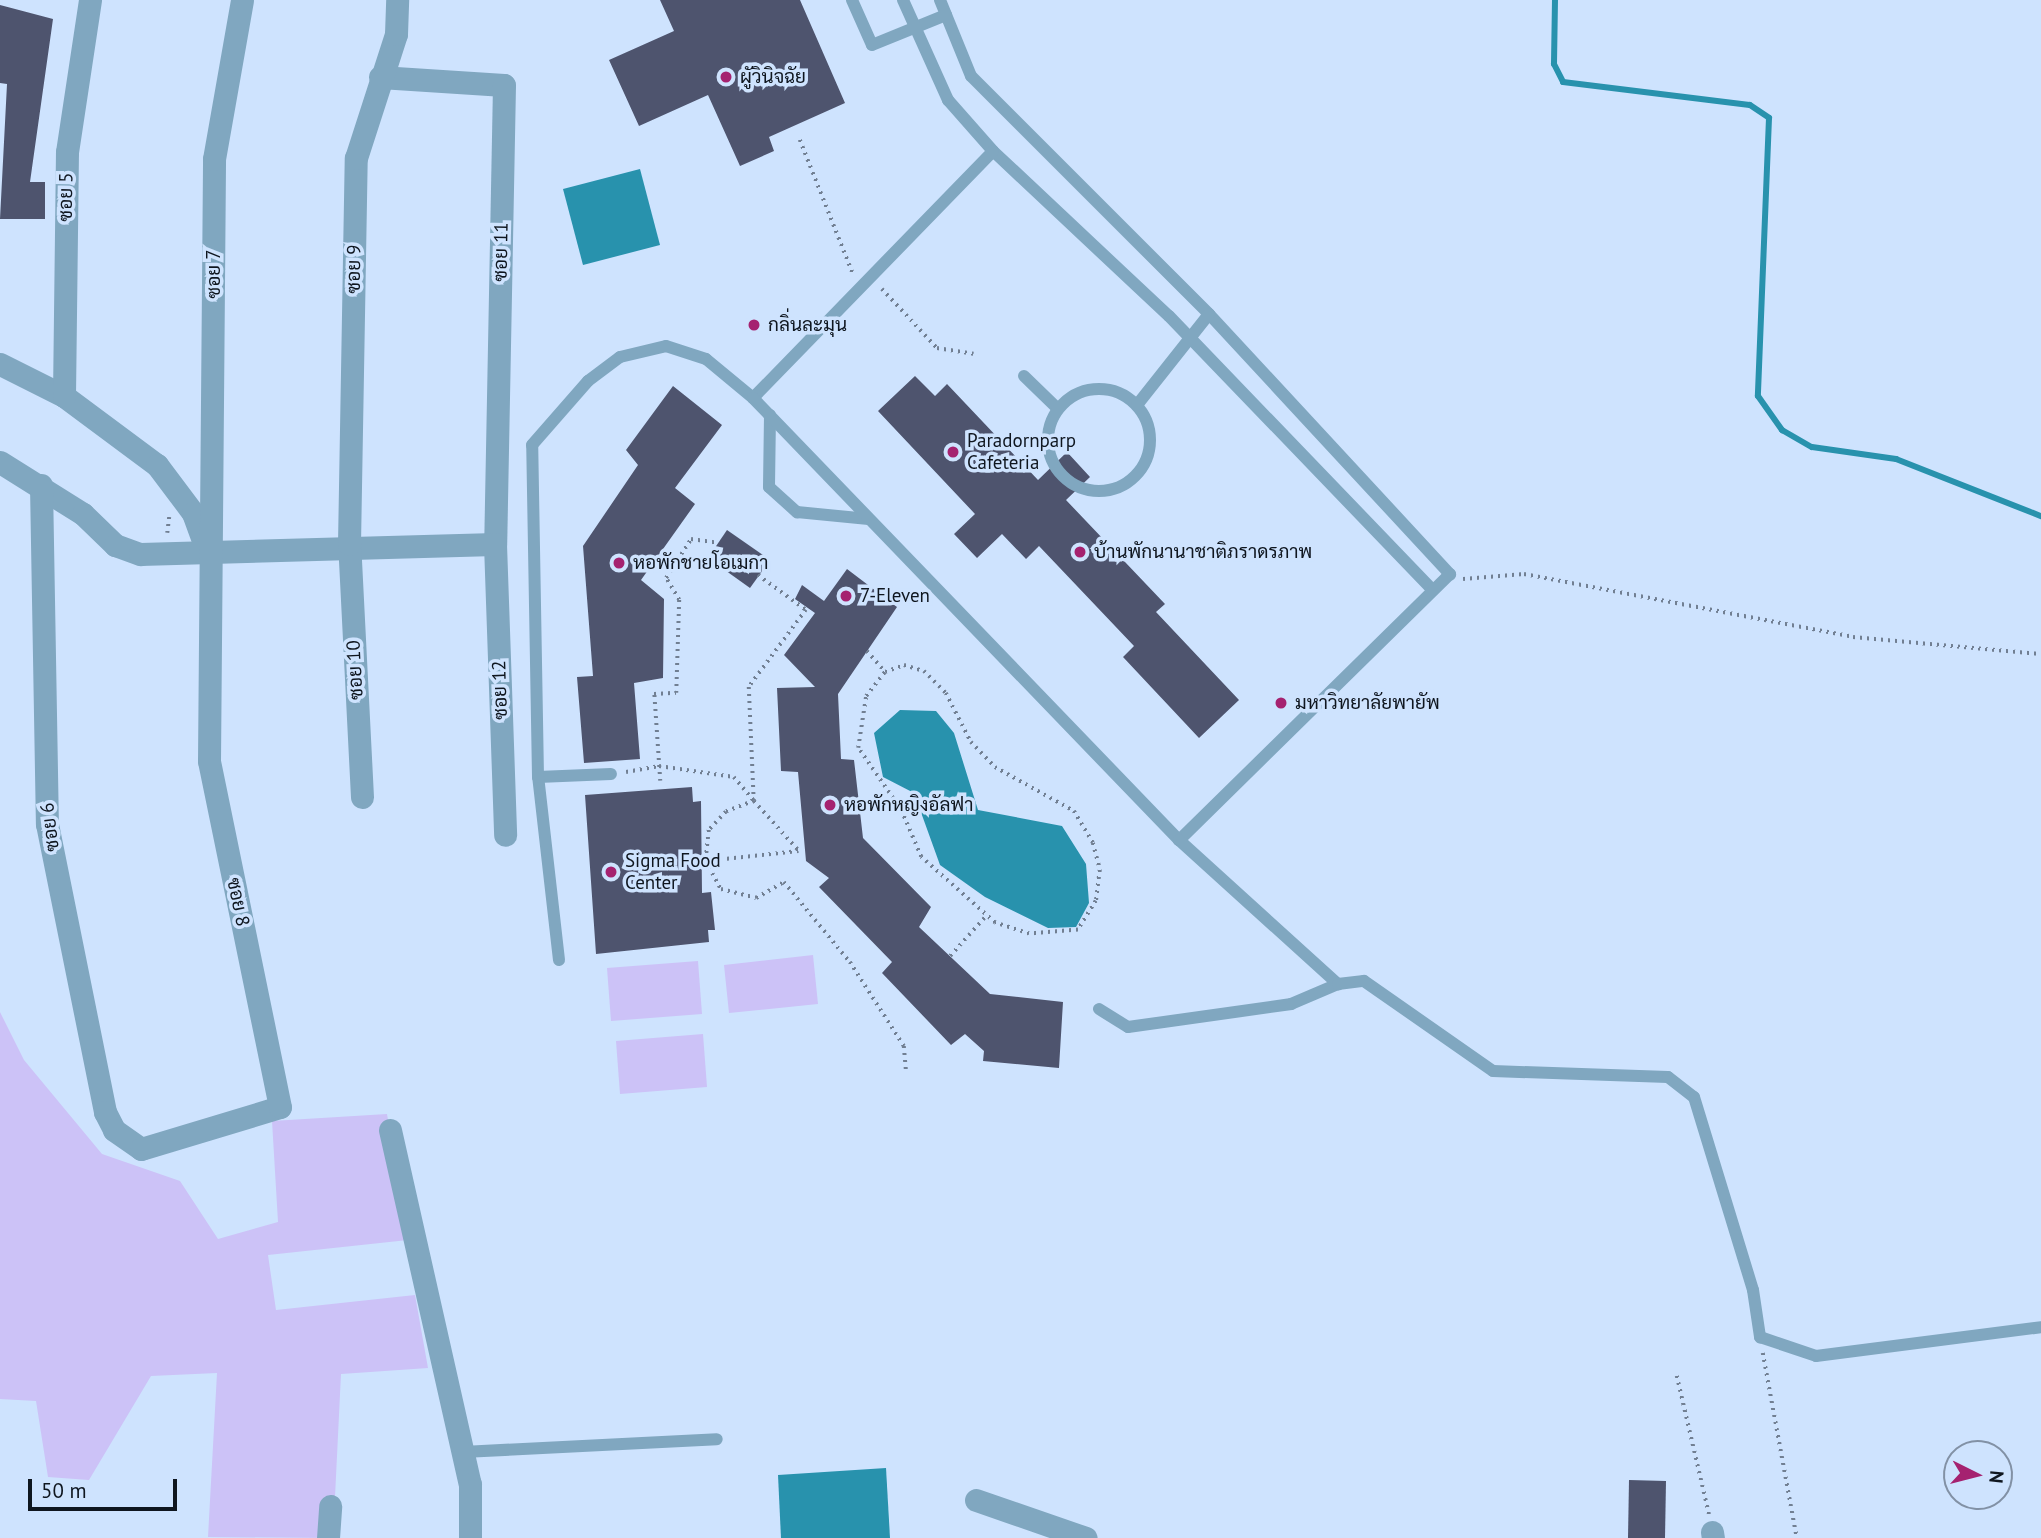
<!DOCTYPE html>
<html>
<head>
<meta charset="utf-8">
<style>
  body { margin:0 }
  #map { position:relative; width:2041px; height:1538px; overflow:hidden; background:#cee3fe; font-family:"PT Sans",Sarabun,sans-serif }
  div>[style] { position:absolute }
  .green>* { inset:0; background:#ccc2f7 }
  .water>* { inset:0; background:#2892ad }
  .stream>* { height:6px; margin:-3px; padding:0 3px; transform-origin:3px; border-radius:3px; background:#2892ad }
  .building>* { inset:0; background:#4e546e }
  .path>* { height:3.5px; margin-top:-1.75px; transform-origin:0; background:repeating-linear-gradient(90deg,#717f92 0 2px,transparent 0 7px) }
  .service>* { height:12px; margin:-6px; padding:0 6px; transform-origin:6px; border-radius:6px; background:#80a7c0 }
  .service>.ring { margin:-6px; padding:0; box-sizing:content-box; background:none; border:12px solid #80a7c0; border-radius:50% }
  .minor>* { height:23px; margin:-11.5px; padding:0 11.5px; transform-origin:11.5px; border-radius:11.5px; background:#80a7c0 }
  .dots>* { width:19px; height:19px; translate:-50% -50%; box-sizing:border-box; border:4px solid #cee3fe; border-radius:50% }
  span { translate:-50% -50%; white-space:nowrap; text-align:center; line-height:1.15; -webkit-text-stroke:7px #cee3fe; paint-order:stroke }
  .poi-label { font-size:19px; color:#0f161f }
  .left { translate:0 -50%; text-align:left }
  .street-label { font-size:19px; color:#0f161f }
  .north { position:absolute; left:1943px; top:1440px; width:70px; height:70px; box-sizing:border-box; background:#cee3fe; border:2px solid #8291a5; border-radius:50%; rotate:96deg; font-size:19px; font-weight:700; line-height:28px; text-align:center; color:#0f161f }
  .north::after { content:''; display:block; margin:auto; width:24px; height:32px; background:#a52270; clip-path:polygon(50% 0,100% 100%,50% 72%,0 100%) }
  .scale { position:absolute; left:28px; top:1479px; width:149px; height:32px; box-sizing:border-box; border:4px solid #0f161f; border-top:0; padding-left:9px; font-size:21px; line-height:24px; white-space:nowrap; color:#0f161f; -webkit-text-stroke:5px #cee3fe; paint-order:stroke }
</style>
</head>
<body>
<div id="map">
  <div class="green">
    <i style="clip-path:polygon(813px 955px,818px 1004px,729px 1013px,724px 965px)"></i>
    <i style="clip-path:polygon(698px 961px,702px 1014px,611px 1021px,607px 968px)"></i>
    <i style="clip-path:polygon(0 1012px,24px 1060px,102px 1154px,180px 1181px,218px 1239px,278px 1222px,272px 1121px,387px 1114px,408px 1240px,268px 1255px,276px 1310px,415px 1295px,428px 1368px,341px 1374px,333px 1538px,208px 1537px,217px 1373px,151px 1376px,89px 1480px,48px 1477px,36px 1401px,0 1399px)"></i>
    <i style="clip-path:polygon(703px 1034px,707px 1087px,620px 1094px,616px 1041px)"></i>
  </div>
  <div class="water">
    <i style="clip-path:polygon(640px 169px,660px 245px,583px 265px,563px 189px)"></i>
    <i style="clip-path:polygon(900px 710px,936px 711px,954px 733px,978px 810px,1062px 826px,1086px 864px,1089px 903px,1076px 927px,1048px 928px,985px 897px,940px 865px,914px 793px,883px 777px,874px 733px)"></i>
    <i style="clip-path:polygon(886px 1468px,890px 1538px,781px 1538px,778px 1475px)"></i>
  </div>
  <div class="stream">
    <i style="left:1555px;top:0;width:64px;rotate:90.9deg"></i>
    <i style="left:1554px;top:64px;width:20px;rotate:63deg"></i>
    <i style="left:1563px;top:82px;width:188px;rotate:7deg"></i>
    <i style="left:1750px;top:105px;width:23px;rotate:34deg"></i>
    <i style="left:1769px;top:118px;width:278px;rotate:92.3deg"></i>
    <i style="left:1758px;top:396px;width:42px;rotate:54.8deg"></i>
    <i style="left:1782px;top:430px;width:34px;rotate:30deg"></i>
    <i style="left:1812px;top:447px;width:85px;rotate:8.1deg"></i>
    <i style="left:1896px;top:459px;width:156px;rotate:21.5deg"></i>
  </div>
  <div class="building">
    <i style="clip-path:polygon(660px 0,800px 0,845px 103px,769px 137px,774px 151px,740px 166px,708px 95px,639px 126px,609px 60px,674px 31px)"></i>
    <i style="clip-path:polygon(0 5px,53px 19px,30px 182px,45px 182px,45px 219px,0 219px,7px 84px,0 83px)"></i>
    <i style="clip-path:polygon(915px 376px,935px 396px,947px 384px,1038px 480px,1067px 452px,1090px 477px,1066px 500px,1165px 604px,1156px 612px,1239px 700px,1199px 738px,1123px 657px,1134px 646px,1039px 546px,1026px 559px,1002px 534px,977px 558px,954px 534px,975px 514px,878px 411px)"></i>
    <i style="clip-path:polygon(673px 386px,722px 425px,675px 488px,695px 504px,641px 580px,664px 599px,663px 678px,634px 683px,640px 759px,584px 763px,577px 677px,593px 676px,583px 546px,638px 465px,626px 450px)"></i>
    <i style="clip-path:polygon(727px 530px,770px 560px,750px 588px,708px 558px)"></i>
    <i style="clip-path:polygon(847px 569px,897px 607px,838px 694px,841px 759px,854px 760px,863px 838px,931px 907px,919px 927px,990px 994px,1063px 1002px,1059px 1068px,983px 1061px,984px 1051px,965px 1034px,951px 1045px,882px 973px,892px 962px,819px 887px,829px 878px,806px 861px,798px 772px,781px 771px,777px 688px,815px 687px,784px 655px,815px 613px,795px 599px,802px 585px,824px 601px)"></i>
    <i style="clip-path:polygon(692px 787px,693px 802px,701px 801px,702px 893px,711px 892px,715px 930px,708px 930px,709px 942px,596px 954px,585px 795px)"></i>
    <i style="clip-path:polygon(1629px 1480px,1666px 1481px,1665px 1538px,1628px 1538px)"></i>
  </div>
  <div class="path">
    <i style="left:800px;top:140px;width:144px;rotate:68.4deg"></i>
    <i style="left:882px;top:289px;width:81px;rotate:47deg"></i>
    <i style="left:937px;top:348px;width:37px;rotate:9deg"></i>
    <i style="left:167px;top:533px;width:16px;rotate:-83deg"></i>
    <i style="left:758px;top:575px;width:59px;rotate:36.1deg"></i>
    <i style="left:806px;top:610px;width:96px;rotate:126.5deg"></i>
    <i style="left:749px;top:687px;width:114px;rotate:87.5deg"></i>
    <i style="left:754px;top:801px;width:67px;rotate:48deg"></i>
    <i style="left:1463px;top:579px;width:61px;rotate:-4.7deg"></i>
    <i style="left:1524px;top:574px;width:335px;rotate:10.8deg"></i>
    <i style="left:1853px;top:637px;width:189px;rotate:5.2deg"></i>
    <i style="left:867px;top:651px;width:28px;rotate:49deg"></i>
    <i style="left:904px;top:665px;width:21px;rotate:17deg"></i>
    <i style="left:924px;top:671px;width:31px;rotate:45deg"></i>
    <i style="left:946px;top:693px;width:55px;rotate:63deg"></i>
    <i style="left:971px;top:742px;width:35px;rotate:46deg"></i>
    <i style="left:995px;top:767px;width:90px;rotate:29.1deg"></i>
    <i style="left:1074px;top:811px;width:37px;rotate:59deg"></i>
    <i style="left:1093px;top:843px;width:28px;rotate:75deg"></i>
    <i style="left:1100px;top:870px;width:31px;rotate:97deg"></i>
    <i style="left:1096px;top:901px;width:34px;rotate:122deg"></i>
    <i style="left:1078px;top:930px;width:49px;rotate:175.3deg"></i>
    <i style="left:1029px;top:934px;width:36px;rotate:-162deg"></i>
    <i style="left:995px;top:923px;width:99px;rotate:-138.3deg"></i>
    <i style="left:921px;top:857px;width:51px;rotate:-113.1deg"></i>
    <i style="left:901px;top:810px;width:75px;rotate:-124.7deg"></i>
    <i style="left:858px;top:748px;width:53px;rotate:-81.3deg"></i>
    <i style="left:866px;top:696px;width:31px;rotate:-52deg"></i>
    <i style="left:885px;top:672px;width:20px;rotate:-20deg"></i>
    <i style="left:626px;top:772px;width:34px;rotate:-10deg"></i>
    <i style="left:659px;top:766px;width:76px;rotate:8.3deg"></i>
    <i style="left:734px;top:777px;width:31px;rotate:50deg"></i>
    <i style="left:754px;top:801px;width:30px;rotate:159deg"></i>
    <i style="left:726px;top:812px;width:25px;rotate:133deg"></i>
    <i style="left:709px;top:830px;width:31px;rotate:96deg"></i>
    <i style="left:706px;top:861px;width:32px;rotate:62deg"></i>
    <i style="left:721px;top:889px;width:36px;rotate:14deg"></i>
    <i style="left:756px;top:898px;width:32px;rotate:-30deg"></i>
    <i style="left:784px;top:882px;width:104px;rotate:50.5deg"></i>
    <i style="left:850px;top:962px;width:100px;rotate:57.3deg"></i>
    <i style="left:904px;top:1046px;width:24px;rotate:85deg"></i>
    <i style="left:660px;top:781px;width:87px;rotate:-93.9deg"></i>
    <i style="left:654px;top:694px;width:22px;rotate:-3deg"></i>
    <i style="left:676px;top:693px;width:93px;rotate:-88.2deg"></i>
    <i style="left:679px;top:600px;width:26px;rotate:-121deg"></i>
    <i style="left:666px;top:578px;width:46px;rotate:-57.3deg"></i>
    <i style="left:691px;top:539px;width:27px;rotate:8deg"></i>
    <i style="left:706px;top:861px;width:93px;rotate:-6.2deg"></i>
    <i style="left:950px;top:956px;width:52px;rotate:-48.1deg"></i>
    <i style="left:1763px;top:1353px;width:188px;rotate:79.6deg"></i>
    <i style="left:1677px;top:1376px;width:142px;rotate:76.9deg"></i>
  </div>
  <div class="service">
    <i style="left:852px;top:0;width:49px;rotate:66deg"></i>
    <i style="left:872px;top:45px;width:80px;rotate:-22.1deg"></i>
    <i style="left:903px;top:0;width:110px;rotate:65.8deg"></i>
    <i style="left:948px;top:100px;width:68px;rotate:48.6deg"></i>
    <i style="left:993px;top:151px;width:241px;rotate:43.2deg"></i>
    <i style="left:1169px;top:316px;width:379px;rotate:46.1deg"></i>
    <i style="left:940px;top:0;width:82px;rotate:67.8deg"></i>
    <i style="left:971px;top:76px;width:337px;rotate:45deg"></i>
    <i style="left:1209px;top:314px;width:355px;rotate:47.2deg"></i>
    <i style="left:1450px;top:574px;width:380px;rotate:135.5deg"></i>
    <i style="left:1024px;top:376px;width:47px;rotate:44.1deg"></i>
    <i class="ring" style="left:1048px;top:389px;width:90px;height:90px"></i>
    <i style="left:753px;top:398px;width:344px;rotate:-45.8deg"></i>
    <i style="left:1137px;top:405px;width:116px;rotate:-51.6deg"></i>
    <i style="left:770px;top:415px;width:72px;rotate:90.8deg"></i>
    <i style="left:769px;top:487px;width:38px;rotate:42deg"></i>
    <i style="left:797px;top:512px;width:72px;rotate:5.6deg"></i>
    <i style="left:538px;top:777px;width:73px;rotate:-2.4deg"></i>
    <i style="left:559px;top:960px;width:184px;rotate:-96.5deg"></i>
    <i style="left:538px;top:777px;width:332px;rotate:-91deg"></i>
    <i style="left:532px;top:445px;width:85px;rotate:-48.8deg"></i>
    <i style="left:588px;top:381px;width:40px;rotate:-37deg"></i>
    <i style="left:620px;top:357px;width:47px;rotate:-13.4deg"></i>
    <i style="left:666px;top:346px;width:42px;rotate:18deg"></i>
    <i style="left:706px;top:359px;width:61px;rotate:39.7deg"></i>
    <i style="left:753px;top:398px;width:614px;rotate:46.06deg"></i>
    <i style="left:1179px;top:840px;width:215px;rotate:42.2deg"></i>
    <i style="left:1099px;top:1009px;width:34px;rotate:32deg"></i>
    <i style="left:1128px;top:1027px;width:165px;rotate:-8deg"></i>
    <i style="left:1291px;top:1004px;width:51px;rotate:-23.1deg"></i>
    <i style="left:1338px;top:984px;width:26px;rotate:-7deg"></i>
    <i style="left:1364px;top:981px;width:157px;rotate:34.9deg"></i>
    <i style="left:1493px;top:1071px;width:175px;rotate:2deg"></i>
    <i style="left:1668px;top:1077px;width:33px;rotate:38deg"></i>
    <i style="left:1694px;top:1097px;width:202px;rotate:73deg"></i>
    <i style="left:1753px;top:1290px;width:48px;rotate:81.5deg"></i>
    <i style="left:1760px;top:1337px;width:59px;rotate:18.7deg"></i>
    <i style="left:1816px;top:1356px;width:227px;rotate:-7.3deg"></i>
    <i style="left:463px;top:1452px;width:254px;rotate:-2.9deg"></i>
  </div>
  <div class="minor">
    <i style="left:380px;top:77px;width:124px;rotate:3.7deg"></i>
    <i style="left:504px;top:85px;width:459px;rotate:91.1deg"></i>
    <i style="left:495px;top:544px;width:291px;rotate:88deg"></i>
    <i style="left:0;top:364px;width:72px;rotate:26.6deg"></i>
    <i style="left:64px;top:396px;width:116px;rotate:36.6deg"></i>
    <i style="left:157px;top:465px;width:60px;rotate:53.1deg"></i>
    <i style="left:193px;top:513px;width:32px;rotate:70deg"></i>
    <i style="left:64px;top:396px;width:244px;rotate:-89.3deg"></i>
    <i style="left:67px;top:152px;width:154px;rotate:-81.4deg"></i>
    <i style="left:0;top:462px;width:98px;rotate:32.1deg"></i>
    <i style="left:83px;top:514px;width:45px;rotate:44.1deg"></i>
    <i style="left:115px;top:545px;width:27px;rotate:20deg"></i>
    <i style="left:140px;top:554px;width:355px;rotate:-1.6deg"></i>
    <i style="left:41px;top:485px;width:339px;rotate:89deg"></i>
    <i style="left:47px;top:824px;width:294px;rotate:78.6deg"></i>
    <i style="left:105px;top:1112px;width:20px;rotate:63deg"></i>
    <i style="left:114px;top:1130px;width:33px;rotate:35deg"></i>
    <i style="left:141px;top:1149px;width:145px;rotate:-16.8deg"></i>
    <i style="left:280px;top:1107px;width:353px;rotate:-101.6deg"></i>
    <i style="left:209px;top:761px;width:602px;rotate:-89.52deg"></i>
    <i style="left:214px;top:159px;width:161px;rotate:-80deg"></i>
    <i style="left:362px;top:797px;width:253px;rotate:-92.9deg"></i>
    <i style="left:349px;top:544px;width:386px;rotate:-89deg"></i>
    <i style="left:356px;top:158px;width:130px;rotate:-72.1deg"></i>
    <i style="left:396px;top:34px;width:34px;rotate:-88deg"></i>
    <i style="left:390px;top:1130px;width:363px;rotate:77.3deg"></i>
    <i style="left:470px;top:1484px;width:54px;rotate:90deg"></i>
    <i style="left:976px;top:1500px;width:116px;rotate:19.1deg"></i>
    <i style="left:1712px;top:1532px;width:6px;rotate:81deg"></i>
    <i style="left:328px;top:1538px;width:32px;rotate:-86deg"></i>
  </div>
  <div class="dots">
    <i style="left:726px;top:77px;background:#a52270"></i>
    <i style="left:754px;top:325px;background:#a52270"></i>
    <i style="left:953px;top:452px;background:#a52270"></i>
    <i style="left:1080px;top:552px;background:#a52270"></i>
    <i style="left:619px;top:563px;background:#a52270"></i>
    <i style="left:846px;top:596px;background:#a52270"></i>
    <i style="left:1281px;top:703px;background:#a52270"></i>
    <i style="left:830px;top:805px;background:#a52270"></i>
    <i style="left:611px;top:872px;background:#a52270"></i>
  </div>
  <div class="poi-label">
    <span class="left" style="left:740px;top:77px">ผัูวินิจฉัย</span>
    <span class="left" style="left:768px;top:325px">กลิ่นละมุน</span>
    <span class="left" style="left:967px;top:452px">Paradornparp<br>Cafeteria</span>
    <span class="left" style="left:1094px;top:552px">บ้านพักนานาชาติภราดรภาพ</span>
    <span class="left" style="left:633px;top:563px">หอพักชายโอเมกา</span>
    <span class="left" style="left:860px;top:596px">7-Eleven</span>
    <span class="left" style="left:1295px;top:703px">มหาวิทยาลัยพายัพ</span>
    <span class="left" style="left:844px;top:805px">หอพักหญิงอัลฟา</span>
    <span class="left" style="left:625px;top:872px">Sigma Food<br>Center</span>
  </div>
  <div class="street-label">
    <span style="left:66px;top:197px;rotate:-89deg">ซอย 5</span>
    <span style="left:501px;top:252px;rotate:-89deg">ซอย 11</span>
    <span style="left:354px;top:269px;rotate:-89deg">ซอย 9</span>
    <span style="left:214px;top:274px;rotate:-90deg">ซอย 7</span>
    <span style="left:355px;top:670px;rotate:-93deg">ซอย 10</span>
    <span style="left:500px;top:690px;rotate:-92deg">ซอย 12</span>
    <span style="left:50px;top:827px;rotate:-97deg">ซอย 6</span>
    <span style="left:238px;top:902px;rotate:78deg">ซอย 8</span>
  </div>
  <div class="north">N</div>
  <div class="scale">50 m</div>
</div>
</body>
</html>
